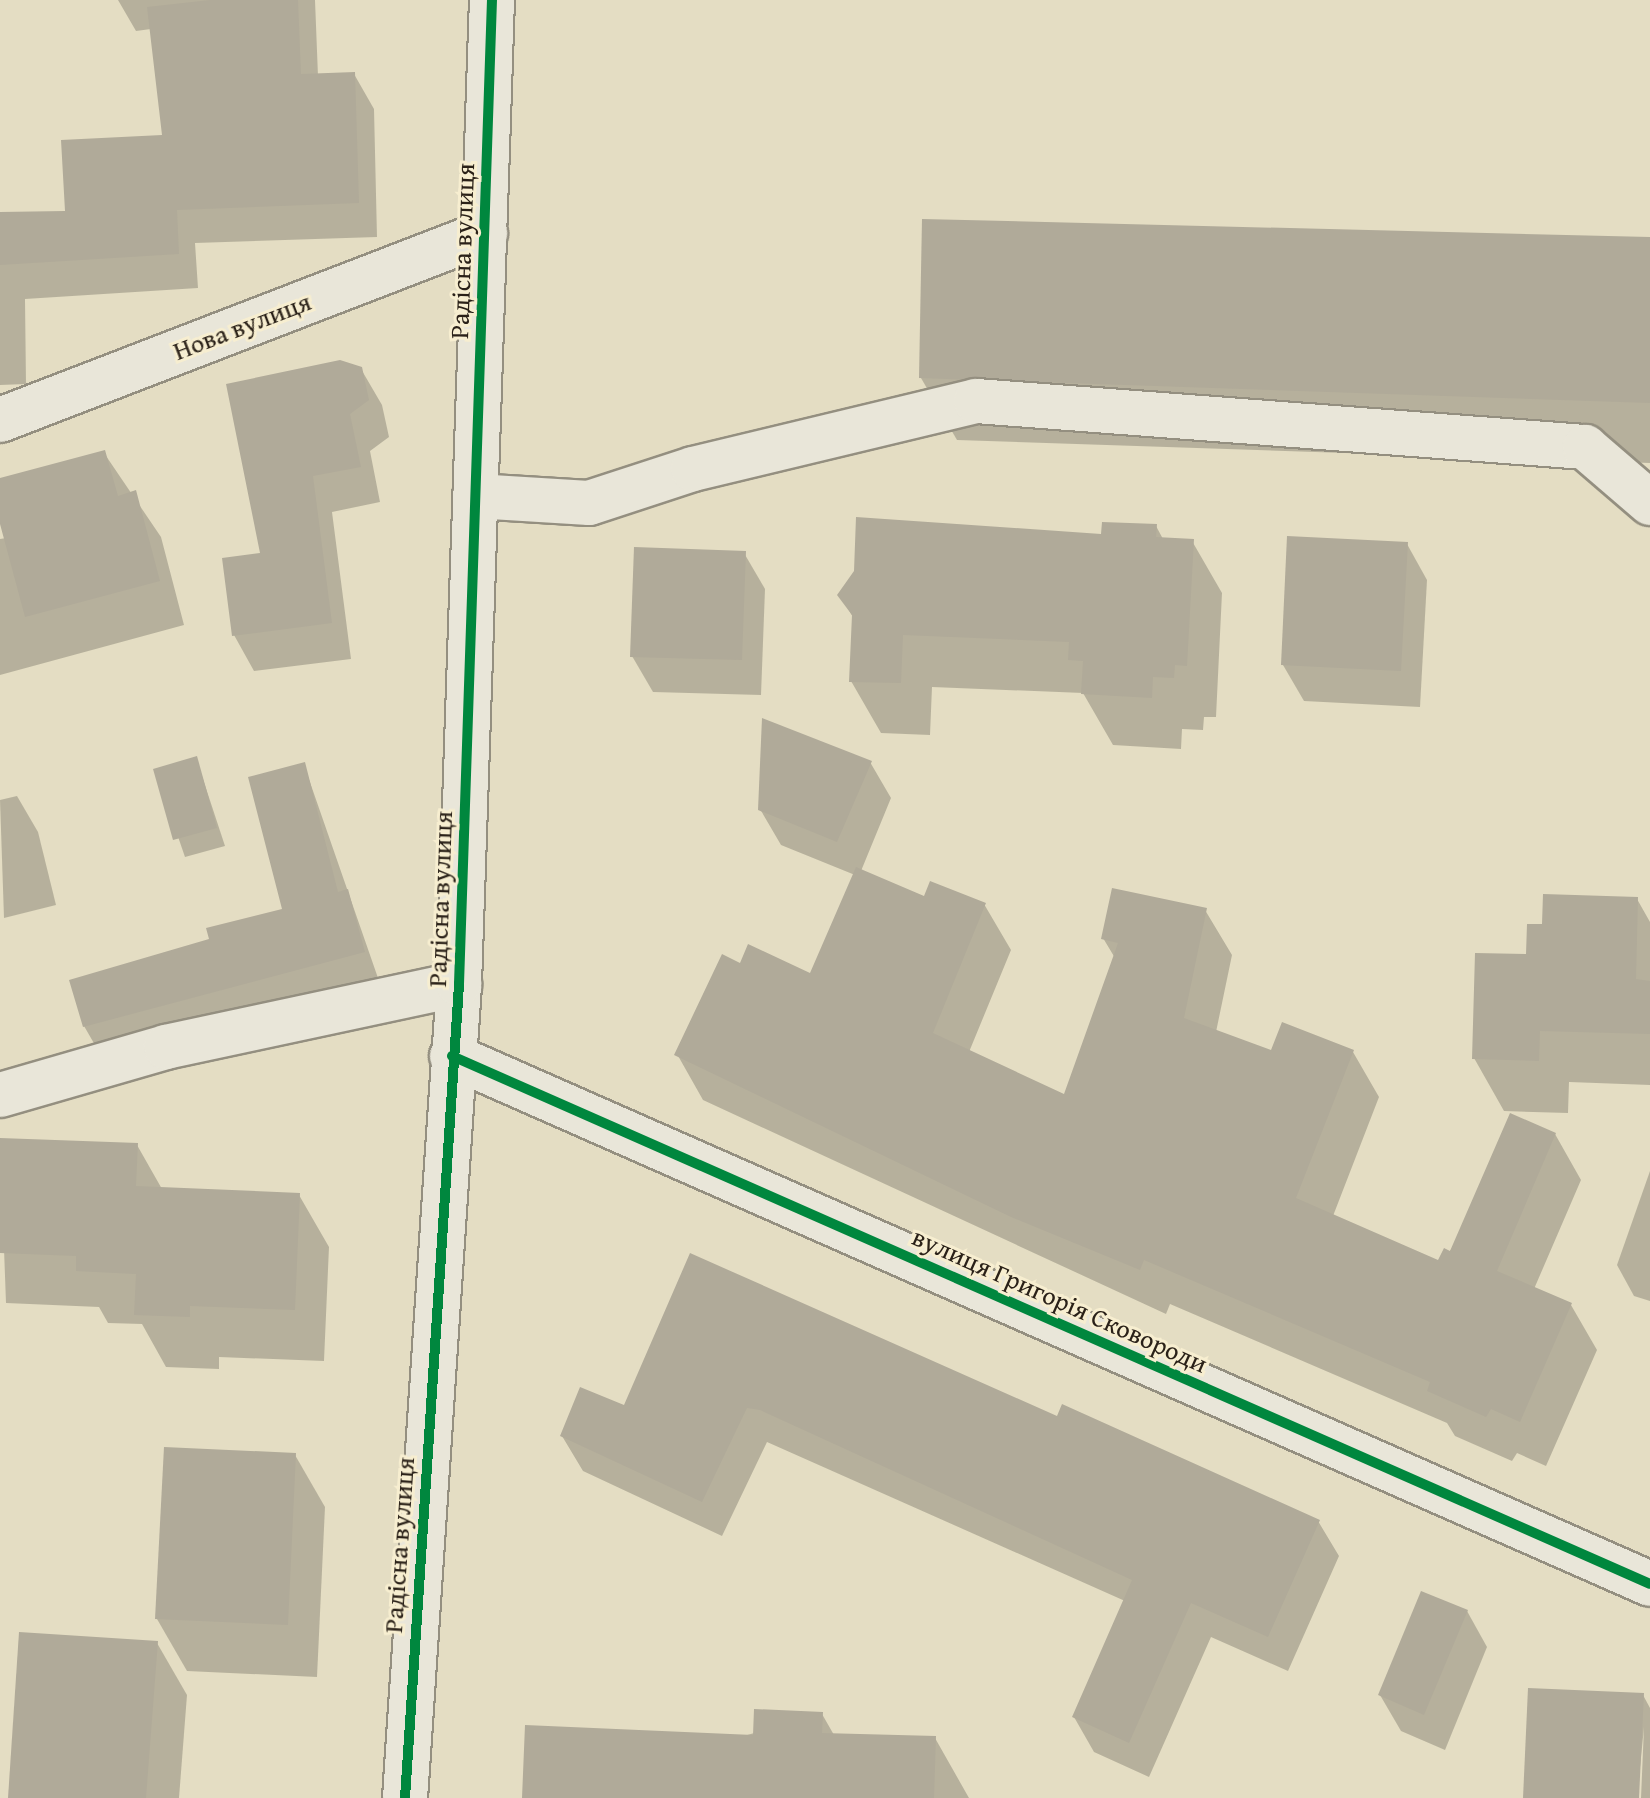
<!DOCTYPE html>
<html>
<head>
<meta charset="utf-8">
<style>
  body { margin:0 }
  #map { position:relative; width:1650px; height:1798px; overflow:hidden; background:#e4ddc3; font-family:"Gentium Book Plus",serif }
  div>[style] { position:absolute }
  .shadow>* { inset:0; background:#0003 }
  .building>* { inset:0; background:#b0aa99 }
  .roads { filter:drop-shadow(2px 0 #948f80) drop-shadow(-2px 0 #948f80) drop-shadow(0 2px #948f80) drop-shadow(0 -2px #948f80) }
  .minor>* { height:44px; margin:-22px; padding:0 22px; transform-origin:22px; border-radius:22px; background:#e9e6d9 }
  .cycleway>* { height:10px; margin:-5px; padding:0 5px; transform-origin:5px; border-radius:5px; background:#00873e }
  span { translate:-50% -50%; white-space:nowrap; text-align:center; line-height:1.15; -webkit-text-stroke:6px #f7eed0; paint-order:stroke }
  .street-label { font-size:26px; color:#2a2118 }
</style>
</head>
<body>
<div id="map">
  <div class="shadow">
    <i style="clip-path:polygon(118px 0,315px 0,318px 76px,354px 74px,374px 109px,377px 237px,195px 243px,198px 288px,25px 299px,26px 384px,0 385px,0 214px,67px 213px,164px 136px,151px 29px,136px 31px)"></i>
    <i style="clip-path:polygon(1650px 240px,1650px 463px,957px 440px,921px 378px)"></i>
    <i style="clip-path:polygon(361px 369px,382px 405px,389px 437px,370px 451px,380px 502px,332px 512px,351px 659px,254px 671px,234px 635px,263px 555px)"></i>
    <i style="clip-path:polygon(104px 453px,161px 537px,184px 625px,0 675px,0 539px,6px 538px,0 480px)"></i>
    <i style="clip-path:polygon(1156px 526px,1163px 539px,1192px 541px,1222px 593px,1216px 717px,1204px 717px,1203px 730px,1182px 729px,1181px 749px,1113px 745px,1083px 693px,932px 687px,930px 735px,881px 733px,851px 681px,854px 619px,840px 595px)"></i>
    <i style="clip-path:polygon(1407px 544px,1427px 580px,1420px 707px,1304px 701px,1283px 665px)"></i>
    <i style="clip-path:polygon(744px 553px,765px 589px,761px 695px,653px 692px,632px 656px)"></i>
    <i style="clip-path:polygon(196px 758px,225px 846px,185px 857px,155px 770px)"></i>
    <i style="clip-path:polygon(870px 762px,891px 798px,861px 871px,925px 898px,984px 904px,1011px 950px,969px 1052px,1065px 1097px,1115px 958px,1103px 938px,1205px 910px,1232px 955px,1216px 1032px,1272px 1053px,1353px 1052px,1379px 1097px,1333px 1216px,1439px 1263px,1555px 1134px,1581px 1180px,1534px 1289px,1571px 1305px,1597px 1350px,1546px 1466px,1517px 1453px,1512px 1461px,1455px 1436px,1447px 1423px,1170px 1304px,1166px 1314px,703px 1100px,677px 1054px,741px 965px,811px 975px,855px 875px,781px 845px,760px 809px)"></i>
    <i style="clip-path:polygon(304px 765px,378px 978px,99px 1052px,84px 1026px,212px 941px,284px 910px)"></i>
    <i style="clip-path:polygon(17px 796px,38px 832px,56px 905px,4px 918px,0 800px)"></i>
    <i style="clip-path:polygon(1637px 899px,1650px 922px,1650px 1085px,1569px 1082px,1568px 1113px,1504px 1111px,1474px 1058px,1528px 956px)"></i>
    <i style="clip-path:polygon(0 1140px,137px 1145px,162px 1189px,299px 1195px,329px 1247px,324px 1361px,219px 1357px,219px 1369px,166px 1367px,142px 1324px,108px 1323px,99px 1307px,6px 1303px)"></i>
    <i style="clip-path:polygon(1650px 1171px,1650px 1301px,1634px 1296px,1617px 1265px)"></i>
    <i style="clip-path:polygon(691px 1256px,1058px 1418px,1318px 1521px,1339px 1556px,1288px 1671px,1211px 1637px,1149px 1777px,1094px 1752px,1074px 1717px,1125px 1601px,767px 1442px,722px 1536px,583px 1471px,562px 1436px,625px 1408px)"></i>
    <i style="clip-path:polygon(295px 1455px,325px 1507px,317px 1677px,187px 1671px,157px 1619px)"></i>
    <i style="clip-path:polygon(1467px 1611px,1487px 1647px,1445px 1750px,1401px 1731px,1380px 1695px)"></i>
    <i style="clip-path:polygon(157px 1643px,187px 1695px,179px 1798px,10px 1798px)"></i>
    <i style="clip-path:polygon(1643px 1695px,1650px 1708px,1650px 1798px,1641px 1798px,1644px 1727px,1637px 1798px,1525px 1798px)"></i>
    <i style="clip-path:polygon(822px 1714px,834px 1735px,935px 1738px,969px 1798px,524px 1798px)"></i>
  </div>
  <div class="building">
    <i style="clip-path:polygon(210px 0,298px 0,301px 74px,355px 72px,359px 203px,177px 210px,179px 254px,0 265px,0 212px,65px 211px,61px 140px,162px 135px,147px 7px)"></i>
    <i style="clip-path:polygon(922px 219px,1650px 237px,1650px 403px,919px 378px)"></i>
    <i style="clip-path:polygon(340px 360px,362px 367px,369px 400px,350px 414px,361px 467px,313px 476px,332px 623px,232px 636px,222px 558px,260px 553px,226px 384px)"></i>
    <i style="clip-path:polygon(105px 450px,118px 496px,136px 490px,160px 581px,25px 617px,0 524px,0 478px)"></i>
    <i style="clip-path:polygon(856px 517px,1101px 534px,1102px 522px,1157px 524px,1156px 537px,1194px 539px,1187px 666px,1175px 665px,1174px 678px,1153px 677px,1152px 698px,1081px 694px,1083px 661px,1068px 660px,1069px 642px,903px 635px,901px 683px,849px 682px,852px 615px,837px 595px,854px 571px)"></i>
    <i style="clip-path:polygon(1287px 536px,1408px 542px,1401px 671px,1281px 665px)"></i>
    <i style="clip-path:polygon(634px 547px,746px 551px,742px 660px,630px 657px)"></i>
    <i style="clip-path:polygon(762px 718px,872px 761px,837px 842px,758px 810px)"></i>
    <i style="clip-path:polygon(197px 756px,217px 828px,173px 840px,153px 769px)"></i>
    <i style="clip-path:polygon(305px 762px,338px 892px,348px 889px,365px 952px,83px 1027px,69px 980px,209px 939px,206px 928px,282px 909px,248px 777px)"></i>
    <i style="clip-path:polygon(856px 867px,924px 896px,930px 881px,986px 903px,933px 1033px,1064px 1094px,1118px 943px,1101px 939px,1112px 888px,1207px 908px,1184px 1018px,1271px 1050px,1282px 1022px,1354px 1050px,1296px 1198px,1438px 1260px,1444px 1248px,1450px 1251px,1510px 1113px,1556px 1133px,1497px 1271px,1572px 1303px,1520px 1422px,1491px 1409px,1486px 1417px,1427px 1391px,1430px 1382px,1144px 1260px,1140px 1270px,1011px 1217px,674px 1055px,722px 954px,740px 963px,748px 944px,810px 973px)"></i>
    <i style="clip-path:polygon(1543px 894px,1638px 897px,1636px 979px,1650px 981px,1650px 1034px,1540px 1031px,1539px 1061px,1472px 1059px,1475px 953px,1526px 954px,1527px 924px,1542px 924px)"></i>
    <i style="clip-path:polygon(0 1138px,138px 1143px,136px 1186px,300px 1193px,295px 1310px,190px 1306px,190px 1317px,134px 1315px,136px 1274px,76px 1271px,76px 1256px,0 1253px)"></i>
    <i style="clip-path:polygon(690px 1253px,1057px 1416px,1062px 1404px,1320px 1520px,1268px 1637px,1191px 1603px,1129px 1743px,1072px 1717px,1132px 1580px,760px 1410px,747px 1408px,702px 1502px,560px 1436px,580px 1387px,624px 1405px)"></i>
    <i style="clip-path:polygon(164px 1447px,296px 1453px,288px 1625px,155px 1619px)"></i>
    <i style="clip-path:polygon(1421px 1591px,1468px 1610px,1424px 1715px,1378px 1695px)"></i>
    <i style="clip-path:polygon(19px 1632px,158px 1641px,146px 1798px,8px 1798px)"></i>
    <i style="clip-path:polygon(1528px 1688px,1644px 1693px,1639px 1798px,1523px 1798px)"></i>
    <i style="clip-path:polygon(754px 1709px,823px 1712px,822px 1733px,936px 1736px,934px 1798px,522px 1798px,525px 1725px,753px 1735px)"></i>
  </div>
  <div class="roads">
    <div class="minor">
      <i style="left:0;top:420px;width:520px;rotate:-21.08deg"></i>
      <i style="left:475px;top:496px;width:114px;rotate:3.5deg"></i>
      <i style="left:589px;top:503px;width:109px;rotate:-18.1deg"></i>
      <i style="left:693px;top:469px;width:291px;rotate:-13.5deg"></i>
      <i style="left:976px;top:401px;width:611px;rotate:4.32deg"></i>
      <i style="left:1585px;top:447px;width:86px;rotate:40.7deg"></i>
      <i style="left:452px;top:1056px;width:1309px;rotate:23.78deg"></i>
      <i style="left:0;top:1095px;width:173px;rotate:-16.1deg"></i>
      <i style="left:166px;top:1047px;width:300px;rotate:-12.1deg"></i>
      <i style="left:405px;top:1798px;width:816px;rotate:-86.2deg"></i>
      <i style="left:459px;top:984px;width:985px;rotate:-88.08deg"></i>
    </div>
  </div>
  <div class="cycleway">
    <i style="left:452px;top:1056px;width:1309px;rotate:23.78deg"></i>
    <i style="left:405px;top:1798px;width:816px;rotate:-86.2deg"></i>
    <i style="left:459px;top:984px;width:985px;rotate:-88.08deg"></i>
  </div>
  <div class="street-label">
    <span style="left:462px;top:251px;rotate:-88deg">Радісна вулиця</span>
    <span style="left:242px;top:326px;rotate:-21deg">Нова вулиця</span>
    <span style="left:440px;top:899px;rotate:-88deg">Радісна вулиця</span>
    <span style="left:1060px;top:1300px;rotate:24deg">вулиця Григорія Сковороди</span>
    <span style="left:399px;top:1545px;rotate:-86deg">Радісна вулиця</span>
  </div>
</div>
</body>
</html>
